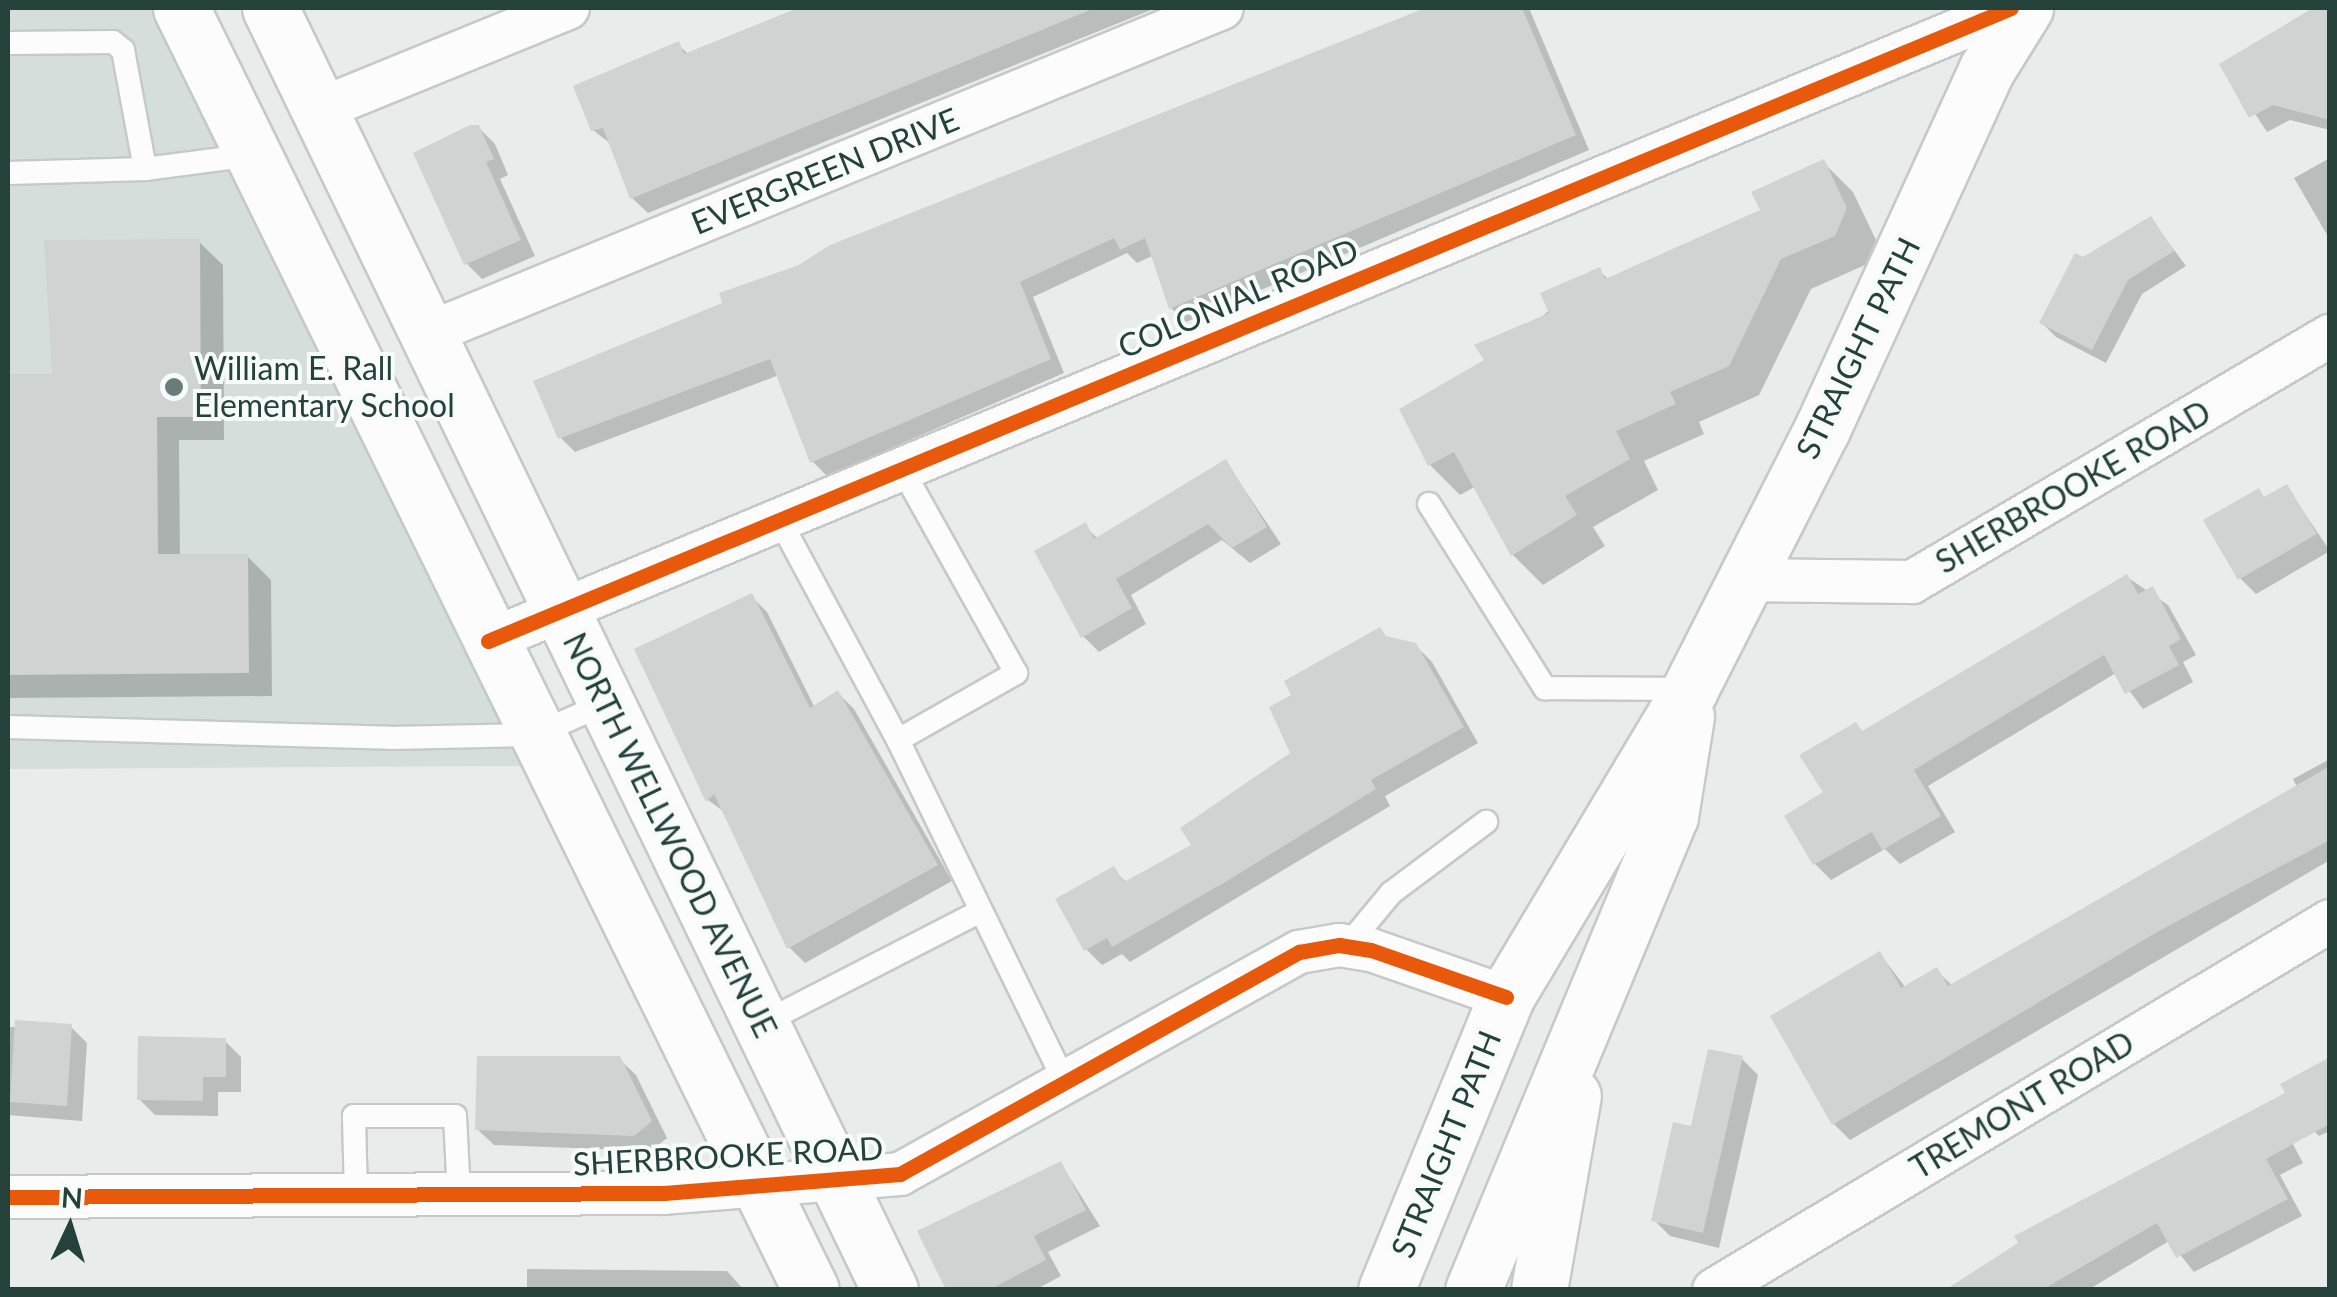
<!DOCTYPE html>
<html>
<head>
<meta charset="utf-8">
<style>
  body { margin:0 }
  #map { position:relative; width:2337px; height:1297px; overflow:hidden; background:#e8edeb; font-family:Lato,sans-serif }
  div>[style] { position:absolute }
  .built>* { inset:0; background:#d6dedb }
  .shadow>* { inset:0; background:#0003 }
  .building>* { inset:0; background:#cfd4d2 }
  .roads { filter:drop-shadow(2px 0 #c5cac8) drop-shadow(-2px 0 #c5cac8) drop-shadow(0 2px #c5cac8) drop-shadow(0 -2px #c5cac8) }
  .service>* { height:22px; margin:-11px; padding:0 11px; transform-origin:11px; border-radius:11px; background:#fcfcfc }
  .minor>* { height:42px; margin:-21px; padding:0 21px; transform-origin:21px; border-radius:21px; background:#fcfcfc }
  .secondary>* { height:55px; margin:-27.5px; padding:0 27.5px; transform-origin:27.5px; border-radius:27.5px; background:#fcfcfc }
  .cycleway>* { height:15px; margin:-7.5px; padding:0 7.5px; transform-origin:7.5px; border-radius:7.5px; background:#e8590c }
  .dots>* { width:28px; height:28px; translate:-50% -50%; box-sizing:border-box; border:5px solid #f7fbf9; border-radius:50% }
  span { translate:-50% -50%; white-space:nowrap; text-align:center; line-height:1.15; -webkit-text-stroke:8px #f7fbf9; paint-order:stroke }
  .street-label { font-size:32px; color:#24423a }
  .poi-label { font-size:32px; color:#24423a }
  .left { translate:0 -50%; text-align:left }
  .frame { position:absolute; inset:0; border:10px solid #24423a; pointer-events:none }
  .north { position:absolute; left:20px; top:1177px; width:100px; height:100px; -webkit-text-stroke:8px #f7fbf9; paint-order:stroke; rotate:4deg; font-size:28px; font-weight:700; line-height:40px; text-align:center; color:#24423a }
  .north::after { content:''; display:block; margin:auto; width:35px; height:45px; background:#24423a; clip-path:polygon(50% 0,100% 100%,50% 72%,0 100%) }
</style>
</head>
<body>
<div id="map">
  <div class="built">
    <i style="clip-path:polygon(8px 8px,156px 8px,527px 766px,8px 769px)"></i>
  </div>
  <div class="shadow">
    <i style="clip-path:polygon(805px 8px,1156px 8px,648px 213px,632px 198px,612px 145px,593px 130px,678px 44px,689px 55px)"></i>
    <i style="clip-path:polygon(1429px 8px,1529px 8px,1589px 150px,1186px 322px,1171px 308px,1154px 255px,1137px 263px,1127px 253px,1033px 297px,1064px 373px,827px 476px,812px 461px,779px 375px,575px 452px,560px 437px,725px 304px,829px 249px)"></i>
    <i style="clip-path:polygon(2318px 8px,2330px 13px,2330px 130px,2290px 120px,2267px 132px,2223px 65px)"></i>
    <i style="clip-path:polygon(479px 128px,495px 144px,508px 175px,500px 179px,535px 256px,482px 279px,466px 263px)"></i>
    <i style="clip-path:polygon(2330px 158px,2330px 240px,2294px 178px)"></i>
    <i style="clip-path:polygon(1823px 162px,1853px 192px,1876px 240px,1865px 265px,1811px 289px,1759px 395px,1699px 422px,1704px 434px,1644px 461px,1658px 490px,1593px 527px,1605px 546px,1543px 585px,1513px 555px,1476px 486px,1460px 495px,1430px 465px,1487px 361px,1599px 270px,1609px 280px,1763px 211px)"></i>
    <i style="clip-path:polygon(2151px 219px,2186px 266px,2142px 294px,2106px 363px,2056px 337px,2042px 323px,2083px 260px)"></i>
    <i style="clip-path:polygon(199px 242px,223px 265px,224px 440px,179px 440px,180px 557px,247px 556px,271px 580px,272px 696px,8px 698px,8px 377px,55px 376px)"></i>
    <i style="clip-path:polygon(1226px 462px,1281px 544px,1250px 563px,1222px 540px,1131px 595px,1146px 624px,1099px 652px,1083px 636px,1085px 526px,1098px 539px)"></i>
    <i style="clip-path:polygon(2287px 487px,2330px 551px,2256px 594px,2240px 578px,2258px 491px,2266px 499px)"></i>
    <i style="clip-path:polygon(2127px 577px,2168px 605px,2196px 655px,2183px 662px,2193px 682px,2143px 709px,2116px 673px,1928px 786px,1955px 832px,1900px 864px,1885px 849px,1831px 880px,1815px 864px,1826px 793px,1856px 725px,1864px 733px)"></i>
    <i style="clip-path:polygon(751px 596px,767px 612px,815px 708px,838px 693px,854px 709px,952px 881px,805px 963px,789px 947px,726px 813px,708px 800px,638px 650px)"></i>
    <i style="clip-path:polygon(1389px 640px,1415px 645px,1432px 662px,1478px 743px,1385px 796px,1390px 806px,1130px 962px,1122px 954px,1102px 965px,1086px 949px,1113px 869px,1127px 883px,1195px 846px,1294px 754px)"></i>
    <i style="clip-path:polygon(2330px 759px,2330px 860px,1850px 1140px,1834px 1124px,1774px 1017px,1880px 954px,1906px 988px,1937px 971px,1953px 986px,2297px 787px,2293px 779px)"></i>
    <i style="clip-path:polygon(8px 1027px,71px 1027px,87px 1043px,82px 1121px,8px 1115px)"></i>
    <i style="clip-path:polygon(225px 1041px,241px 1057px,241px 1092px,218px 1092px,218px 1116px,155px 1115px,139px 1099px)"></i>
    <i style="clip-path:polygon(619px 1059px,636px 1075px,667px 1138px,651px 1151px,494px 1145px,477px 1129px)"></i>
    <i style="clip-path:polygon(1742px 1059px,1758px 1075px,1719px 1248px,1670px 1236px,1654px 1220px,1693px 1129px)"></i>
    <i style="clip-path:polygon(2330px 1059px,2330px 1131px,2319px 1136px,2303px 1121px)"></i>
    <i style="clip-path:polygon(2281px 1122px,2303px 1163px,2280px 1175px,2302px 1216px,2194px 1272px,2169px 1241px,2088px 1290px,1949px 1290px)"></i>
    <i style="clip-path:polygon(1061px 1164px,1100px 1226px,1048px 1252px,1061px 1276px,1035px 1290px,949px 1290px)"></i>
    <i style="clip-path:polygon(527px 1269px,727px 1271px,744px 1290px,527px 1290px)"></i>
  </div>
  <div class="building">
    <i style="clip-path:polygon(798px 8px,1095px 8px,630px 199px,603px 128px,591px 131px,573px 86px,679px 41px,684px 54px)"></i>
    <i style="clip-path:polygon(1425px 8px,1522px 8px,1576px 135px,1169px 309px,1145px 238px,1120px 250px,1114px 238px,1020px 282px,1051px 359px,810px 463px,770px 359px,558px 439px,533px 381px,722px 303px,719px 293px,799px 265px,828px 246px)"></i>
    <i style="clip-path:polygon(2313px 8px,2330px 8px,2330px 120px,2273px 105px,2249px 118px,2219px 64px)"></i>
    <i style="clip-path:polygon(470px 125px,479px 125px,494px 159px,486px 162px,521px 240px,464px 265px,413px 153px)"></i>
    <i style="clip-path:polygon(1824px 159px,1847px 208px,1835px 236px,1781px 259px,1729px 366px,1670px 392px,1676px 404px,1616px 431px,1630px 459px,1565px 496px,1577px 515px,1511px 556px,1454px 452px,1428px 466px,1399px 409px,1484px 360px,1474px 345px,1549px 313px,1540px 293px,1600px 267px,1605px 279px,1760px 210px,1751px 192px)"></i>
    <i style="clip-path:polygon(2151px 216px,2174px 251px,2128px 280px,2092px 350px,2039px 323px,2075px 253px,2083px 257px)"></i>
    <i style="clip-path:polygon(200px 239px,201px 417px,157px 417px,158px 554px,248px 554px,249px 673px,8px 675px,8px 374px,52px 374px,44px 240px)"></i>
    <i style="clip-path:polygon(1226px 459px,1267px 527px,1232px 548px,1208px 524px,1116px 579px,1132px 608px,1081px 638px,1034px 551px,1086px 522px,1094px 539px)"></i>
    <i style="clip-path:polygon(2287px 484px,2317px 534px,2238px 580px,2203px 520px,2259px 488px,2264px 497px)"></i>
    <i style="clip-path:polygon(2127px 574px,2138px 594px,2153px 586px,2181px 639px,2169px 646px,2179px 665px,2125px 694px,2104px 655px,1914px 770px,1941px 816px,1882px 850px,1872px 832px,1813px 865px,1784px 816px,1823px 792px,1799px 755px,1856px 722px,1862px 731px)"></i>
    <i style="clip-path:polygon(752px 593px,810px 708px,838px 690px,938px 865px,787px 949px,714px 794px,706px 802px,634px 649px)"></i>
    <i style="clip-path:polygon(1380px 627px,1386px 636px,1416px 643px,1464px 727px,1371px 780px,1376px 789px,1227px 881px,1112px 947px,1107px 938px,1084px 951px,1055px 899px,1114px 866px,1124px 882px,1191px 845px,1180px 828px,1290px 753px,1269px 707px,1291px 695px,1284px 681px)"></i>
    <i style="clip-path:polygon(2330px 766px,2330px 840px,2159px 931px,1832px 1125px,1770px 1016px,1880px 951px,1901px 988px,1937px 967px,1948px 986px)"></i>
    <i style="clip-path:polygon(15px 1020px,72px 1024px,67px 1106px,10px 1102px)"></i>
    <i style="clip-path:polygon(138px 1036px,226px 1038px,226px 1077px,203px 1077px,203px 1101px,137px 1100px)"></i>
    <i style="clip-path:polygon(1708px 1049px,1743px 1056px,1703px 1233px,1651px 1221px,1673px 1122px,1691px 1126px)"></i>
    <i style="clip-path:polygon(477px 1056px,620px 1056px,652px 1121px,634px 1136px,475px 1130px)"></i>
    <i style="clip-path:polygon(2330px 1057px,2330px 1124px,2266px 1159px,2288px 1199px,2176px 1258px,2157px 1223px,2042px 1290px,1945px 1290px,2018px 1243px,2014px 1236px,2285px 1093px,2280px 1084px)"></i>
    <i style="clip-path:polygon(1061px 1161px,1086px 1210px,1034px 1236px,1046px 1260px,989px 1290px,946px 1290px,917px 1231px)"></i>
  </div>
  <div class="roads">
    <div class="service">
      <i style="left:8px;top:43px;width:105px;rotate:-0.5deg"></i>
      <i style="left:113px;top:42px;width:13px;rotate:39deg"></i>
      <i style="left:123px;top:50px;width:121px;rotate:79.5deg"></i>
      <i style="left:8px;top:173px;width:137px;rotate:-1.7deg"></i>
      <i style="left:145px;top:169px;width:109px;rotate:-7.4deg"></i>
      <i style="left:1429px;top:504px;width:218px;rotate:57.8deg"></i>
      <i style="left:1545px;top:688px;width:142px;rotate:0.4deg"></i>
      <i style="left:779px;top:519px;width:251px;rotate:61.7deg"></i>
      <i style="left:898px;top:740px;width:381px;rotate:64deg"></i>
      <i style="left:8px;top:727px;width:382px;rotate:1.6deg"></i>
      <i style="left:390px;top:738px;width:144px;rotate:-1.2deg"></i>
      <i style="left:534px;top:735px;width:80px;rotate:-23.7deg"></i>
      <i style="left:898px;top:740px;width:136px;rotate:-29.6deg"></i>
      <i style="left:1016px;top:673px;width:236px;rotate:-119.2deg"></i>
      <i style="left:1347px;top:946px;width:69px;rotate:-50.3deg"></i>
      <i style="left:1391px;top:893px;width:119px;rotate:-36.8deg"></i>
      <i style="left:761px;top:1024px;width:247px;rotate:-27.2deg"></i>
      <i style="left:356px;top:1195px;width:79px;rotate:-91.5deg"></i>
      <i style="left:354px;top:1116px;width:101px"></i>
      <i style="left:455px;top:1116px;width:78px;rotate:87.1deg"></i>
    </div>
    <div class="minor">
      <i style="left:318px;top:110px;width:270px;rotate:-22.2deg"></i>
      <i style="left:427px;top:334px;width:859px;rotate:-22.3deg"></i>
      <i style="left:1741px;top:580px;width:171px;rotate:0.7deg"></i>
      <i style="left:1912px;top:582px;width:485px;rotate:-30.5deg"></i>
      <i style="left:488px;top:641px;width:1649px;rotate:-22.57deg"></i>
      <i style="left:8px;top:1197px;width:656px;rotate:-0.35deg"></i>
      <i style="left:664px;top:1193px;width:237px;rotate:-4.6deg"></i>
      <i style="left:900px;top:1174px;width:457px;rotate:-29.1deg"></i>
      <i style="left:1299px;top:952px;width:41px;rotate:-9.9deg"></i>
      <i style="left:1339px;top:945px;width:32px;rotate:9deg"></i>
      <i style="left:1371px;top:950px;width:143px;rotate:19.2deg"></i>
      <i style="left:1714px;top:1290px;width:718px;rotate:-30.92deg"></i>
    </div>
    <div class="secondary">
      <i style="left:181px;top:8px;width:1428px;rotate:63.83deg"></i>
      <i style="left:270px;top:8px;width:1424px;rotate:64.19deg"></i>
      <i style="left:1386px;top:1290px;width:317px;rotate:-67.7deg"></i>
      <i style="left:1506px;top:997px;width:359px;rotate:-59.1deg"></i>
      <i style="left:1690px;top:689px;width:292px;rotate:-63.1deg"></i>
      <i style="left:1822px;top:429px;width:396px;rotate:-65.4deg"></i>
      <i style="left:1987px;top:69px;width:72px;rotate:-58.1deg"></i>
      <i style="left:1473px;top:1290px;width:513px;rotate:-67.43deg"></i>
      <i style="left:1670px;top:816px;width:101px;rotate:-80.9deg"></i>
      <i style="left:1539px;top:1290px;width:197px;rotate:-80.1deg"></i>
    </div>
  </div>
  <div class="cycleway">
    <i style="left:488px;top:641px;width:1649px;rotate:-22.57deg"></i>
    <i style="left:8px;top:1197px;width:656px;rotate:-0.35deg"></i>
    <i style="left:664px;top:1193px;width:237px;rotate:-4.6deg"></i>
    <i style="left:900px;top:1174px;width:457px;rotate:-29.1deg"></i>
    <i style="left:1299px;top:952px;width:41px;rotate:-9.9deg"></i>
    <i style="left:1339px;top:945px;width:32px;rotate:9deg"></i>
    <i style="left:1371px;top:950px;width:143px;rotate:19.2deg"></i>
  </div>
  <div class="dots">
    <i style="left:174px;top:387px;background:#697e78"></i>
  </div>
  <div class="street-label">
    <span style="left:825px;top:171px;rotate:-22deg">EVERGREEN DRIVE</span>
    <span style="left:1238px;top:298px;rotate:-23deg">COLONIAL ROAD</span>
    <span style="left:1858px;top:348px;rotate:-64deg">STRAIGHT PATH</span>
    <span style="left:2073px;top:487px;rotate:-30deg">SHERBROOKE ROAD</span>
    <span style="left:670px;top:835px;rotate:64deg">NORTH WELLWOOD AVENUE</span>
    <span style="left:2022px;top:1105px;rotate:-31deg">TREMONT ROAD</span>
    <span style="left:1446px;top:1144px;rotate:-68deg">STRAIGHT PATH</span>
    <span style="left:728px;top:1156px;rotate:-3deg">SHERBROOKE ROAD</span>
  </div>
  <div class="poi-label">
    <span class="left" style="left:194px;top:387px">William E. Rall<br>Elementary School</span>
  </div>
  <div class="frame"></div>
  <div class="north">N</div>
</div>
</body>
</html>
